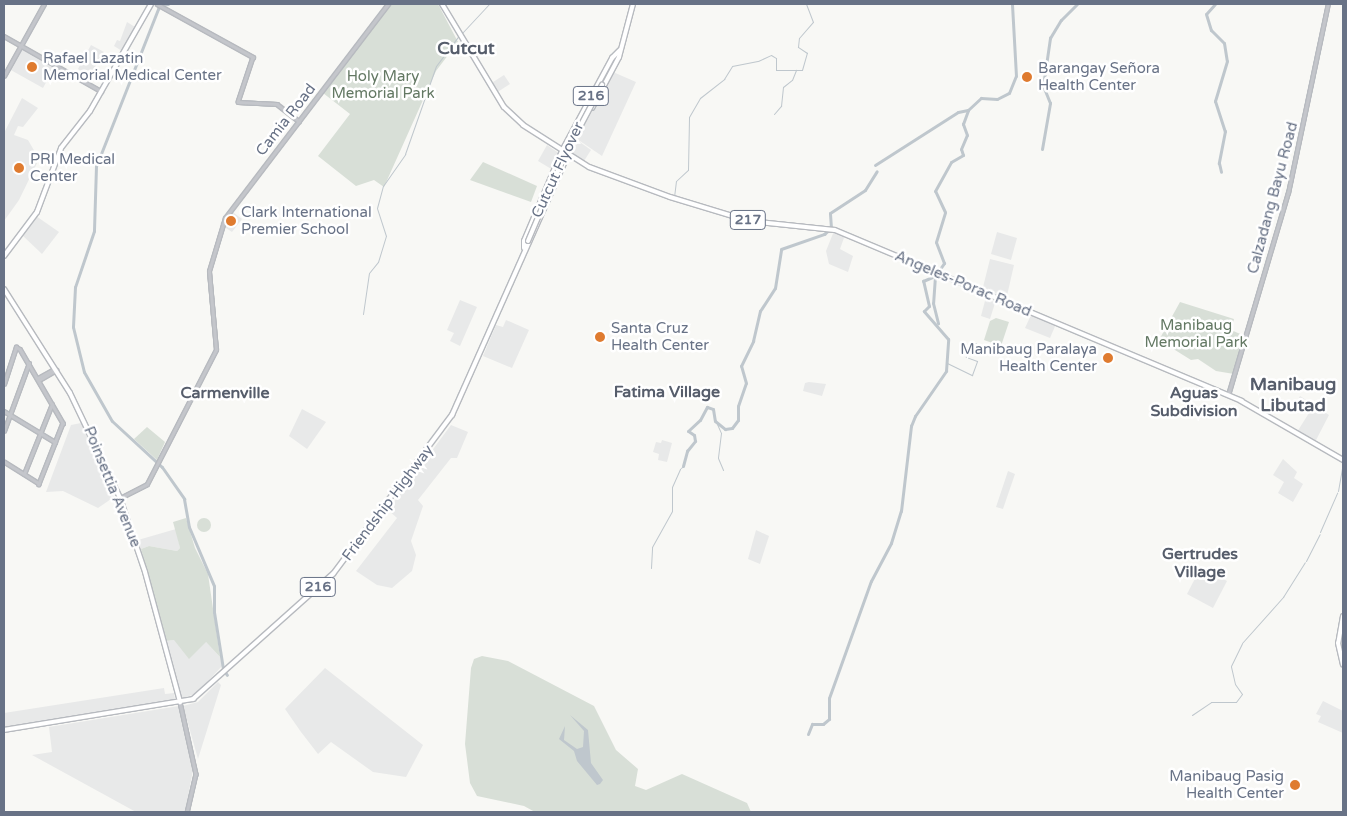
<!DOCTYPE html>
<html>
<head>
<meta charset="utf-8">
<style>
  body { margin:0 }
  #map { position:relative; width:1347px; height:816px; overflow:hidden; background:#f8f8f5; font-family:"Varela Round",sans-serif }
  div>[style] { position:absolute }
  .built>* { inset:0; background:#e8e9e9 }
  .green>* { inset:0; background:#d8dfd7 }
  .round { border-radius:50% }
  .water>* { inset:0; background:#bfc7cd }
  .stream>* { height:1px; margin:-0.5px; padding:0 0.5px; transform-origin:0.5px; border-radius:0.5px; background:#bfc7cd }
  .river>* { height:3px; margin:-1.5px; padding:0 1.5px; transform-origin:1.5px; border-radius:1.5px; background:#bfc7cd }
  .roads { filter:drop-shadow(1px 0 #b7babf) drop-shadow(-1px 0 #b7babf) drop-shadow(0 1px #b7babf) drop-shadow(0 -1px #b7babf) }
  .minor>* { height:2.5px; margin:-1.25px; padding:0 1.25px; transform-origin:1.25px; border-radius:1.25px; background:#c4c6cb }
  .major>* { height:4px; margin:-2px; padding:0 2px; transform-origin:2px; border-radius:2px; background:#fff }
  .bridges { filter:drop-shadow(1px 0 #b7babf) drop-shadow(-1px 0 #b7babf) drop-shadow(0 1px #b7babf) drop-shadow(0 -1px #b7babf) }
  .major-bridge>* { height:4px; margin:-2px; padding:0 2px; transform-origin:2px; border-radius:2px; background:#fff }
  .dots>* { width:14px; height:14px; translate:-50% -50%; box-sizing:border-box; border:2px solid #fff; border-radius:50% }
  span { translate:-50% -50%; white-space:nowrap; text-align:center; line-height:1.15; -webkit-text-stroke:5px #fff; paint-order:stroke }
  .shield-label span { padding:1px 4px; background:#fff; border:1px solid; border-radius:4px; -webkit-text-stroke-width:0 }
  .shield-label { font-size:14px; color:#687286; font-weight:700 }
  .poi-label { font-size:15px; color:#687286 }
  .left { translate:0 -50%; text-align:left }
  .right { translate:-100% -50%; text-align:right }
  .park-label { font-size:15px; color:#637863 }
  .street-label { font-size:15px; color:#687286 }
  .neighbourhood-label { font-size:16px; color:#565d6b; font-weight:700 }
  .quarter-label { font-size:18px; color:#565d6b; font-weight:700 }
  .frame { position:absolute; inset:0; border:5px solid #687286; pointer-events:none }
</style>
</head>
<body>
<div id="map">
  <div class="built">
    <i style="clip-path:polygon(127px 22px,135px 27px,122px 51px,114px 46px,117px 40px,120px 41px)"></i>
    <i style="clip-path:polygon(91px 45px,104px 52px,90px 76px,78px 69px)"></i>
    <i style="clip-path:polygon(21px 46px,55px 66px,43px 88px,9px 69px)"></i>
    <i style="clip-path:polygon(613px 72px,636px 82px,602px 156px,577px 139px)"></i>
    <i style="clip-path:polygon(504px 75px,510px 84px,496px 93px,490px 84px)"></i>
    <i style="clip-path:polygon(22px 98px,38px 108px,23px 127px,18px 126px,14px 135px,28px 140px,39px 159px,19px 200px,4px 221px,4px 133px)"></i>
    <i style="clip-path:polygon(577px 140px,591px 150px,584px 161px,572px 154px)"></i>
    <i style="clip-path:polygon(547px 145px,560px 154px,553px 170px,538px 161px)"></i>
    <i style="clip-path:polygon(230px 210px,242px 219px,232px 232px,220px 224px)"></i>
    <i style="clip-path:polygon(36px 216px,59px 232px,42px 254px,21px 234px)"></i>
    <i style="clip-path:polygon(834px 231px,845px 235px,840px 249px,853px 256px,848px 272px,829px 264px,826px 251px)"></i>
    <i style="clip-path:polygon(997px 232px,1017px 238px,1011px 260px,991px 254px)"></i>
    <i style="clip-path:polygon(990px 259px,1014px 265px,1006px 300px,982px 291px)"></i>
    <i style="clip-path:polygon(986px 297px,996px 300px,990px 319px,981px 316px)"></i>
    <i style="clip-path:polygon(460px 300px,477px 307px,460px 346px,450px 341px,454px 333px,447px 330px)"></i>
    <i style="clip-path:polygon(1031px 315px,1056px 324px,1050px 338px,1025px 328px)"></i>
    <i style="clip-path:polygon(506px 320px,529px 330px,512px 368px,483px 356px,496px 325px,503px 327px)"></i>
    <i style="clip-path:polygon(809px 382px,826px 384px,822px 396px,803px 391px,805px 383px)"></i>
    <i style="clip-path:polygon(1300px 396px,1329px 415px,1314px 444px,1297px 432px,1309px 413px,1296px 404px)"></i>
    <i style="clip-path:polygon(302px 409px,326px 422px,307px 449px,289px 436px)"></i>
    <i style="clip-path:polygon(81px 423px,114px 497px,98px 508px,63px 491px,46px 492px,71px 425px)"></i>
    <i style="clip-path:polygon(451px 425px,468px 432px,457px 458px,451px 458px,418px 500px,423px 506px,411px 541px,416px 555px,412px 571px,392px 588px,377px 585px,356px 571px,397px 518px,388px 510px)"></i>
    <i style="clip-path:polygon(662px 440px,672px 443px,667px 462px,658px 460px,659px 454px,653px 452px,656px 442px,661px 443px)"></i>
    <i style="clip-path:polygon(1283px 459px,1297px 472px,1294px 478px,1303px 484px,1293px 502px,1278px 493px,1284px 482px,1273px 475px)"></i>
    <i style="clip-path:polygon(1008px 471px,1015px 474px,1003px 509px,996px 507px)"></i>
    <i style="clip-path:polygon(176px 529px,180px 548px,177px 551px,149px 546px,141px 549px,138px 540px)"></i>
    <i style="clip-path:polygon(756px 530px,769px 536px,760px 564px,748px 559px)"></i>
    <i style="clip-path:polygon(1201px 567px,1227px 581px,1213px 608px,1187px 594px)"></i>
    <i style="clip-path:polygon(174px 640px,206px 642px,220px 657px,222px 666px,197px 693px,181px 699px,166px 641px)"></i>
    <i style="clip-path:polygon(325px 668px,423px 745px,406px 777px,373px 772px,331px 742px,318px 754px,301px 732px,285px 709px)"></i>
    <i style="clip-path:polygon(218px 682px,221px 685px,198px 759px,183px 706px,198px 702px)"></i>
    <i style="clip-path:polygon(164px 688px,165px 694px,174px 693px,175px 700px,4px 728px,4px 713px)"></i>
    <i style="clip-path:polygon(1323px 701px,1343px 711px,1343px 733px,1318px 722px,1321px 716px,1316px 714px)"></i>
    <i style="clip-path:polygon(179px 706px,193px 770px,185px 812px,136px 812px,32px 755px,52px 752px,49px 727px)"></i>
  </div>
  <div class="green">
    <i style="clip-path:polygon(390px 4px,438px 4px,458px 42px,436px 71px,384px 187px,374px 180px,356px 186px,318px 156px,350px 114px,323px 93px)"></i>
    <i style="clip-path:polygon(483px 162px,537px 186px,531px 202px,470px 180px)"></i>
    <i style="clip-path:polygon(1180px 302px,1234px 319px,1231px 330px,1245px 336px,1234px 374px,1216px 371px,1198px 359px,1191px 360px,1159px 340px)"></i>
    <i style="clip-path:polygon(996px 318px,1009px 322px,1001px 346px,984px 340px,990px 321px)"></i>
    <i style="clip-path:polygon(147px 427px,165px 442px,157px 460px,134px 439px)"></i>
    <i class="round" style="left:197px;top:518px;width:14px;height:14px"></i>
    <i style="clip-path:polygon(186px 518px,195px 548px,208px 574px,220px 657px,206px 642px,189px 659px,174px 640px,166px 641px,141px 549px,149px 546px,177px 551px,180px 548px,173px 522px)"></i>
    <i style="clip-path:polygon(482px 656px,508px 661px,594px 706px,616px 750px,638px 769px,635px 786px,646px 790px,682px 774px,747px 803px,751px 812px,535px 812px,524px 806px,477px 796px,470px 783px,465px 744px,471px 668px,474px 659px)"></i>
  </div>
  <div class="water">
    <i style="clip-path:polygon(570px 715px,588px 730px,591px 763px,603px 780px,600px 784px,597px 785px,577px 761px,574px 751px,559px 739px,565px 726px,564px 740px,577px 749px,583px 747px,584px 731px)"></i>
  </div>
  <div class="stream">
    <i style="left:462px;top:33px;width:40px;rotate:-47deg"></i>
    <i style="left:774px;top:114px;width:11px;rotate:-49deg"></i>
    <i style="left:781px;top:106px;width:19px;rotate:-84deg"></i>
    <i style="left:783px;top:87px;width:11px;rotate:-38deg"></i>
    <i style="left:792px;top:80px;width:11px;rotate:-68deg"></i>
    <i style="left:674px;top:197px;width:16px;rotate:-83deg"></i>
    <i style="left:676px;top:181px;width:16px;rotate:-43deg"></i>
    <i style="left:688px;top:170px;width:53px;rotate:-88.9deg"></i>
    <i style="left:689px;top:117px;width:22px;rotate:-60deg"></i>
    <i style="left:700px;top:98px;width:31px;rotate:-38deg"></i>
    <i style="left:724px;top:79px;width:15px;rotate:-58deg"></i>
    <i style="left:732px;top:66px;width:26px;rotate:-11deg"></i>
    <i style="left:758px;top:61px;width:14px;rotate:-25deg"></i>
    <i style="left:771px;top:55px;width:6px;rotate:31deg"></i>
    <i style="left:776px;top:58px;width:12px;rotate:90deg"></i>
    <i style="left:776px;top:70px;width:26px"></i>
    <i style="left:802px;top:70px;width:18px;rotate:-74deg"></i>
    <i style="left:807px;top:53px;width:11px;rotate:-146deg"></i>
    <i style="left:798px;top:47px;width:9px;rotate:-84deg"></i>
    <i style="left:799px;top:38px;width:21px;rotate:-49deg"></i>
    <i style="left:813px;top:22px;width:19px;rotate:-111deg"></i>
    <i style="left:363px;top:314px;width:41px;rotate:-81.7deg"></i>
    <i style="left:369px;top:273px;width:14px;rotate:-51deg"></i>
    <i style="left:378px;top:262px;width:27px;rotate:-73deg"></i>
    <i style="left:386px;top:236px;width:29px;rotate:-108deg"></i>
    <i style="left:377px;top:208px;width:23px;rotate:-75deg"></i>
    <i style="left:383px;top:186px;width:39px;rotate:-55deg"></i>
    <i style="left:405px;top:154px;width:93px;rotate:-70.6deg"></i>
    <i style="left:436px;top:66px;width:38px;rotate:-53deg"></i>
    <i style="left:947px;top:363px;width:28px;rotate:26deg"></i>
    <i style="left:972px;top:375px;width:15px;rotate:-70deg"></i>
    <i style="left:977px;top:361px;width:12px;rotate:-160deg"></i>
    <i style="left:966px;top:357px;width:16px;rotate:-68deg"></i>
    <i style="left:972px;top:342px;width:11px;rotate:22deg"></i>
    <i style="left:717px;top:424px;width:10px;rotate:66deg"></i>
    <i style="left:721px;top:433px;width:25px;rotate:97deg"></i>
    <i style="left:718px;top:458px;width:13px;rotate:67deg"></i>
    <i style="left:1342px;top:457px;width:3px;rotate:-72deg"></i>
    <i style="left:681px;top:468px;width:3px;rotate:-45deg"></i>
    <i style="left:1338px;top:491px;width:29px;rotate:-80deg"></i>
    <i style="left:1320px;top:532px;width:43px;rotate:-66.4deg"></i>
    <i style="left:1306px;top:561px;width:30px;rotate:-63deg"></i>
    <i style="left:651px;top:568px;width:21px;rotate:-87deg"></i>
    <i style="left:652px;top:547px;width:41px;rotate:-60.9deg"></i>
    <i style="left:672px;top:511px;width:24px;rotate:-90deg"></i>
    <i style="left:672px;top:487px;width:20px;rotate:-66deg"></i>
    <i style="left:1192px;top:715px;width:23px;rotate:-34deg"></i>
    <i style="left:1211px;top:702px;width:25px"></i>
    <i style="left:1236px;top:702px;width:10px;rotate:-53deg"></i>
    <i style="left:1242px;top:694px;width:12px;rotate:-125deg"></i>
    <i style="left:1235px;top:684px;width:18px;rotate:-103deg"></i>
    <i style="left:1231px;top:666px;width:25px;rotate:-64deg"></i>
    <i style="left:1242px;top:643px;width:62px;rotate:-48.3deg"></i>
    <i style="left:1283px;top:597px;width:41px;rotate:-57.8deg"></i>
  </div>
  <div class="river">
    <i style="left:168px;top:4px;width:8px;rotate:173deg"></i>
    <i style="left:160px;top:5px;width:4px;rotate:117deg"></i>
    <i style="left:158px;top:9px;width:169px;rotate:111.5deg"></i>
    <i style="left:96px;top:166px;width:65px;rotate:91.8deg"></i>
    <i style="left:94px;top:231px;width:59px;rotate:108.7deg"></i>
    <i style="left:75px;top:287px;width:40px;rotate:92.9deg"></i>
    <i style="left:73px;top:327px;width:46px;rotate:76.3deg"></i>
    <i style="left:84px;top:372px;width:56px;rotate:60.3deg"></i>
    <i style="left:112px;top:421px;width:68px;rotate:42.6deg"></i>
    <i style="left:162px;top:467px;width:39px;rotate:55deg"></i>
    <i style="left:184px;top:499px;width:28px;rotate:80deg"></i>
    <i style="left:189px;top:527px;width:64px;rotate:67deg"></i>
    <i style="left:214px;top:586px;width:26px;rotate:90deg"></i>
    <i style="left:214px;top:612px;width:58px;rotate:81deg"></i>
    <i style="left:223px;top:669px;width:7px;rotate:56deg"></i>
    <i style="left:1215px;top:4px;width:13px;rotate:132deg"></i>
    <i style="left:1206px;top:14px;width:17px;rotate:73deg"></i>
    <i style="left:1211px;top:30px;width:18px;rotate:45deg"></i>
    <i style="left:1224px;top:43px;width:18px;rotate:81deg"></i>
    <i style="left:1227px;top:61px;width:42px;rotate:106.7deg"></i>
    <i style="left:1215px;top:101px;width:32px;rotate:72deg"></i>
    <i style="left:1225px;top:131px;width:33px;rotate:101deg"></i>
    <i style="left:1219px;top:163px;width:9px;rotate:77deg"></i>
    <i style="left:1042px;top:149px;width:47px;rotate:-80.1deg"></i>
    <i style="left:1050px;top:103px;width:18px;rotate:-112deg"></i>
    <i style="left:1043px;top:86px;width:49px;rotate:-81.7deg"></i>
    <i style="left:1050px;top:38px;width:21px;rotate:-59deg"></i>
    <i style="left:1061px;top:20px;width:23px;rotate:-45deg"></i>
    <i style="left:875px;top:165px;width:98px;rotate:-32.6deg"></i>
    <i style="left:958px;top:112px;width:10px;rotate:-11deg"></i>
    <i style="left:935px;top:276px;width:27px;rotate:94deg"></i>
    <i style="left:933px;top:303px;width:21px;rotate:76deg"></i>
    <i style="left:683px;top:466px;width:16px;rotate:-75deg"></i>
    <i style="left:687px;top:451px;width:13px;rotate:-51deg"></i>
    <i style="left:695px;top:441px;width:6px;rotate:-99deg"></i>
    <i style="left:694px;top:435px;width:7px;rotate:-146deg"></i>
    <i style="left:688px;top:431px;width:16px;rotate:-43deg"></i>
    <i style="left:700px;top:420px;width:15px;rotate:-62deg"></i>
    <i style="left:707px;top:407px;width:6px;rotate:18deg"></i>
    <i style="left:713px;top:409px;width:12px;rotate:81deg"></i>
    <i style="left:715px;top:421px;width:13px;rotate:39deg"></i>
    <i style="left:725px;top:429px;width:7px;rotate:-8deg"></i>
    <i style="left:732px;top:428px;width:10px;rotate:-53deg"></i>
    <i style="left:738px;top:420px;width:14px;rotate:-90deg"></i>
    <i style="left:738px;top:406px;width:24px;rotate:-71deg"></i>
    <i style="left:746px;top:383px;width:18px;rotate:-106deg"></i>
    <i style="left:741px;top:366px;width:28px;rotate:-64deg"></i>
    <i style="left:753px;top:341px;width:31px;rotate:-77deg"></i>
    <i style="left:760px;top:311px;width:27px;rotate:-57deg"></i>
    <i style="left:775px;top:288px;width:39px;rotate:-81deg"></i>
    <i style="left:781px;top:249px;width:46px;rotate:-19.2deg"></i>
    <i style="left:824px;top:234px;width:9px;rotate:-41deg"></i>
    <i style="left:831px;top:228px;width:15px;rotate:-94deg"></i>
    <i style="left:830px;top:213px;width:42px;rotate:-33.3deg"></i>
    <i style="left:865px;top:190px;width:22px;rotate:-58deg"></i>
    <i style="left:808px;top:734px;width:11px;rotate:-68deg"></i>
    <i style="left:812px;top:724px;width:11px"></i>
    <i style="left:823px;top:724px;width:8px;rotate:-40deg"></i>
    <i style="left:829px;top:719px;width:21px;rotate:-90deg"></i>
    <i style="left:829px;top:698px;width:124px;rotate:-70.3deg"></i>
    <i style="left:871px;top:581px;width:43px;rotate:-62.2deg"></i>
    <i style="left:891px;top:543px;width:34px;rotate:-73deg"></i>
    <i style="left:901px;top:511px;width:86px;rotate:-83.3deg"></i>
    <i style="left:911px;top:426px;width:11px;rotate:-68deg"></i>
    <i style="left:915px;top:416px;width:55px;rotate:-55.4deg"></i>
    <i style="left:946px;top:371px;width:32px;rotate:-86deg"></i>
    <i style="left:948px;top:339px;width:37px;rotate:-131deg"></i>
    <i style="left:924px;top:311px;width:7px;rotate:-45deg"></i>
    <i style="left:929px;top:306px;width:26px;rotate:-103deg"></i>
    <i style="left:923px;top:281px;width:13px;rotate:-23deg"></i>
    <i style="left:935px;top:276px;width:16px;rotate:-55deg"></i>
    <i style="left:944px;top:263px;width:22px;rotate:-111deg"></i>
    <i style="left:936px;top:242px;width:31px;rotate:-73deg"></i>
    <i style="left:945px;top:212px;width:23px;rotate:-115deg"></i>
    <i style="left:935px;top:191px;width:33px;rotate:-61deg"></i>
    <i style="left:951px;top:162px;width:14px;rotate:-30deg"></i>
    <i style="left:963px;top:155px;width:6px;rotate:-108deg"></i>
    <i style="left:961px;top:149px;width:15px;rotate:-67deg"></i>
    <i style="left:967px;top:135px;width:12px;rotate:-110deg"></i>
    <i style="left:963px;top:124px;width:15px;rotate:-70deg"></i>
    <i style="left:968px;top:110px;width:18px;rotate:-43deg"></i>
    <i style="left:981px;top:98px;width:16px;rotate:4deg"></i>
    <i style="left:997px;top:99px;width:13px;rotate:-27deg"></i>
    <i style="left:1009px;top:93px;width:18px;rotate:-68deg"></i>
    <i style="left:1016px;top:76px;width:72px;rotate:-93.2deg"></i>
  </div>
  <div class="roads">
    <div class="minor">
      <i style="left:157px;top:4px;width:110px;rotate:28.9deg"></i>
      <i style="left:253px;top:57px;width:47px;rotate:108.4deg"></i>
      <i style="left:238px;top:102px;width:39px;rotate:3deg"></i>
      <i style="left:277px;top:104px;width:28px;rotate:38deg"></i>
      <i style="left:4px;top:36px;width:112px;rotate:29.6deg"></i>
      <i style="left:4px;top:76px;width:82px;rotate:-60.9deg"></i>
      <i style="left:38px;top:378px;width:18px;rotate:-29deg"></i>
      <i style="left:39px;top:380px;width:20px;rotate:-30deg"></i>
      <i style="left:4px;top:384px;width:39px;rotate:-72deg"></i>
      <i style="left:16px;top:347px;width:4px;rotate:27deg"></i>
      <i style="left:20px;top:349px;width:86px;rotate:59.8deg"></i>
      <i style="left:63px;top:423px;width:66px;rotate:111.5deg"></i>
      <i style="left:39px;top:484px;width:41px;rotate:-147.8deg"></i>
      <i style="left:1228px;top:395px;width:211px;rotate:-73.5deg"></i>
      <i style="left:1288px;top:193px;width:193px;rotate:-78.1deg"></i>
      <i style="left:4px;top:411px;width:60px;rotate:31.3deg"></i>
      <i style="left:4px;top:431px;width:72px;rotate:-69.8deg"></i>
      <i style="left:24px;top:474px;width:75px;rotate:-68.2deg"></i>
      <i style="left:120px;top:498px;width:30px;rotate:-27deg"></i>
      <i style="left:147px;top:484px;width:151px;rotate:-62.8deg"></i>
      <i style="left:216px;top:350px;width:79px;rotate:-95.1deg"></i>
      <i style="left:209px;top:271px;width:55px;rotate:-73.2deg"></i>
      <i style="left:225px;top:218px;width:269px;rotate:-52.7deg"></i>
      <i style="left:180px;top:702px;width:74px;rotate:77.5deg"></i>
      <i style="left:196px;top:774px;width:39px;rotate:103deg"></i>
    </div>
    <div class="major">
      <i style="left:442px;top:4px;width:120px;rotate:59deg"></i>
      <i style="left:504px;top:107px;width:26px;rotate:43deg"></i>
      <i style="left:523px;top:125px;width:78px;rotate:32.5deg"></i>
      <i style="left:589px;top:167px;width:86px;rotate:20.3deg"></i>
      <i style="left:670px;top:197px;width:83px;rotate:16.9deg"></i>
      <i style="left:749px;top:221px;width:86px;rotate:6deg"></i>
      <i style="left:835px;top:230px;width:441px;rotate:22.8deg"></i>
      <i style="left:1241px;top:401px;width:118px;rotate:30deg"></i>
      <i style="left:592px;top:108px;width:58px;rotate:-62.1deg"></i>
      <i style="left:619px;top:57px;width:55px;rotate:-75.2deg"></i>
      <i style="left:524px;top:248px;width:7px;rotate:-90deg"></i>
      <i style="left:524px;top:241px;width:98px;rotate:-67.1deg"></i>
      <i style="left:562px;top:151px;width:106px;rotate:-61.7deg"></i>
      <i style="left:612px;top:58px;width:11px;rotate:-45deg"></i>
      <i style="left:4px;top:256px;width:55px;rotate:-53.1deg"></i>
      <i style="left:37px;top:212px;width:68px;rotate:-69.4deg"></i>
      <i style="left:61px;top:148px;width:47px;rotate:-51.9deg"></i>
      <i style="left:90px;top:111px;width:123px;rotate:-60.3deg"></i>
      <i style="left:4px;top:289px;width:123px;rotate:57.6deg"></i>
      <i style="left:70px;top:393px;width:116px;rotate:64.5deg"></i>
      <i style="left:120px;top:498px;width:78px;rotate:71.3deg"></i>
      <i style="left:145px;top:572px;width:135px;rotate:74.9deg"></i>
      <i style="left:1343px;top:616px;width:27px;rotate:100deg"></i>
      <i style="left:1338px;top:643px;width:22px;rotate:77deg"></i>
      <i style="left:4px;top:730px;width:192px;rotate:-9.3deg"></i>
      <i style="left:193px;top:699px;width:188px;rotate:-41.8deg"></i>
      <i style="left:333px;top:574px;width:199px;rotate:-53.2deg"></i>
      <i style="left:452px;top:415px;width:286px;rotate:-66deg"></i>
    </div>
  </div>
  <div class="bridges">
    <div class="major-bridge">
      <i style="left:528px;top:241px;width:89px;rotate:-66.9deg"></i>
      <i style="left:563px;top:159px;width:84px;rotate:-62.2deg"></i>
    </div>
  </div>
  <div class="dots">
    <i style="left:32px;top:67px;background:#df7b2f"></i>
    <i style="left:1027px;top:77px;background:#df7b2f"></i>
    <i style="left:19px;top:168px;background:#df7b2f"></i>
    <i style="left:231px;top:221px;background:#df7b2f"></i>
    <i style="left:600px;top:337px;background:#df7b2f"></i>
    <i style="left:1108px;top:358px;background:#df7b2f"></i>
    <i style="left:1295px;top:785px;background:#df7b2f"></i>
  </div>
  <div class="shield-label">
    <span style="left:591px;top:96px">216</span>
    <span style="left:748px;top:220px">217</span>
    <span style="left:318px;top:587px">216</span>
  </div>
  <div class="poi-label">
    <span class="left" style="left:43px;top:67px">Rafael Lazatin<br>Memorial Medical Center</span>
    <span class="left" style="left:1038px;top:77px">Barangay Señora<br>Health Center</span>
    <span class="left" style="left:30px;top:168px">PRI Medical<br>Center</span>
    <span class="left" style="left:241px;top:221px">Clark International<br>Premier School</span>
    <span class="left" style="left:611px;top:337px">Santa Cruz<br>Health Center</span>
    <span class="right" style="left:1097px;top:358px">Manibaug Paralaya<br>Health Center</span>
    <span class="right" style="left:1284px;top:785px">Manibaug Pasig<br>Health Center</span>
  </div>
  <div class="park-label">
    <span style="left:383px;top:85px">Holy Mary<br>Memorial Park</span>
    <span style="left:1196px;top:334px">Manibaug<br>Memorial Park</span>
  </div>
  <div class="street-label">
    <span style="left:286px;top:120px;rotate:-52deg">Camia Road</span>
    <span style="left:558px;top:170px;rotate:-65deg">Cutcut Flyover</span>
    <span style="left:1273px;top:198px;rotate:-75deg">Calzadang Bayu Road</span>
    <span style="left:963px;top:284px;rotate:23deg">Angeles-Porac Road</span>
    <span style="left:112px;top:487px;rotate:68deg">Poinsettia Avenue</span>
    <span style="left:388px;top:503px;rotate:-53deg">Friendship Highway</span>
  </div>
  <div class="neighbourhood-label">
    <span style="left:667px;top:392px">Fatima Village</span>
    <span style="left:225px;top:393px">Carmenville</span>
    <span style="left:1194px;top:402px">Aguas<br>Subdivision</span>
    <span style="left:1200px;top:563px">Gertrudes<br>Village</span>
  </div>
  <div class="quarter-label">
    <span style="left:466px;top:48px">Cutcut</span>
    <span style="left:1293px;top:395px">Manibaug<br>Libutad</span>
  </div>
  <div class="frame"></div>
</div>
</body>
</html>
